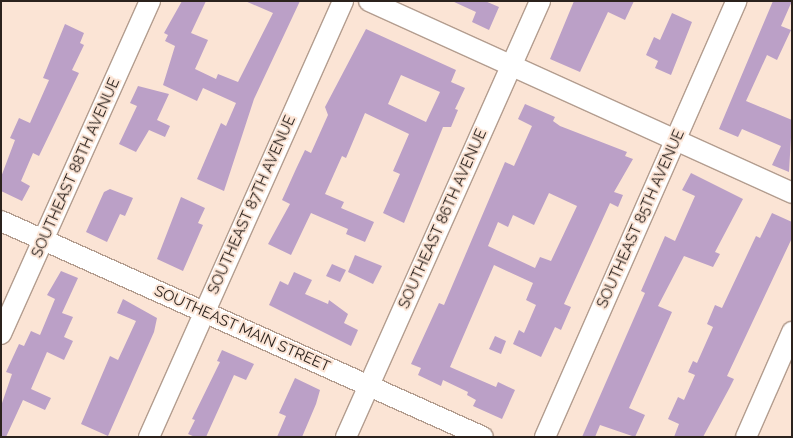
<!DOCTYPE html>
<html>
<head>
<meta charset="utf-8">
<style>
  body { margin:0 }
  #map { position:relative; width:793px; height:438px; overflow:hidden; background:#fbe4d5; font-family:Raleway,sans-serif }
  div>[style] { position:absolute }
  .building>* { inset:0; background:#bba0c7 }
  .roads { filter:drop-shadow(1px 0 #b39d8f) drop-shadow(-1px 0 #b39d8f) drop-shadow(0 1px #b39d8f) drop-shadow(0 -1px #b39d8f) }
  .minor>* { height:20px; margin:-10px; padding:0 10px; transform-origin:10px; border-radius:10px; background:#fff }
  span { translate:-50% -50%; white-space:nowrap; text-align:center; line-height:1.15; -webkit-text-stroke:4px #fbe4d5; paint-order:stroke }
  .street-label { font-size:15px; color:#2b221d }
  .frame { position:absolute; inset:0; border:2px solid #2b221d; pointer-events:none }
</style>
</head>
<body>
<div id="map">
  <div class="building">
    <i style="clip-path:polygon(182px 1px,206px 1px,191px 33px,208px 40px,195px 69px,216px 79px,218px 74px,238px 82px,273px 13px,245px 1px,300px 1px,254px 99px,224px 191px,197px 179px,221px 123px,226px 126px,236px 103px,203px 88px,197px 101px,163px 85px,175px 46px,165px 41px,168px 35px,164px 33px)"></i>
    <i style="clip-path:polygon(452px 1px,485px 1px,499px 7px,489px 30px,472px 22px,476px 12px)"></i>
    <i style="clip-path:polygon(574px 1px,634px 1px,625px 20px,608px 12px,580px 72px,550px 59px)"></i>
    <i style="clip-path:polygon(773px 1px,792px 1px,781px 26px,791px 30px,777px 60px,767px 55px,746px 101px,792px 120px,789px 172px,772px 165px,781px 146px,742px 129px,738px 137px,719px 129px)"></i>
    <i style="clip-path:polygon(672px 13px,692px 22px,671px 75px,655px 68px,658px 61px,646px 55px,654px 37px,660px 40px)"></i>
    <i style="clip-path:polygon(65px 24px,84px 33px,80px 43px,84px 45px,72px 70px,79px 73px,39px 156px,33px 153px,21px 181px,30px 186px,22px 201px,1px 191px,1px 177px,15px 140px,10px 138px,19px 118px,30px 123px,49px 80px,43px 78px)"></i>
    <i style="clip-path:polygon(evenodd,366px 29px,456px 70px,451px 82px,465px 88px,455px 109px,458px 110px,451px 127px,443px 127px,404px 223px,383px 213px,400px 174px,393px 171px,409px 134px,365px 113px,346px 158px,342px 156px,325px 194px,344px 202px,341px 208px,374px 222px,365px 242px,346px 234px,348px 229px,311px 213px,291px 255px,268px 244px,290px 204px,282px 200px,296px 169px,305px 150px,311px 153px,328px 115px,325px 107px,366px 29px,401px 75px,440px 92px,426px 122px,388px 104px,401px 75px)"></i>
    <i style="clip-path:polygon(138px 86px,169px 94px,157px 120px,170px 126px,165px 137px,149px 130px,136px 152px,119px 144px,137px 106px,130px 103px)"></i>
    <i style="clip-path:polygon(evenodd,525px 104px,555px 117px,553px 121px,560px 126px,627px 152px,625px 156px,633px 159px,614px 192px,623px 195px,618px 207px,610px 203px,564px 304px,571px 307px,561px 330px,555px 327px,541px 357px,513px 344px,519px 330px,524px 333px,536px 305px,526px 300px,533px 283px,494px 265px,450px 367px,496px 387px,498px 382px,515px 390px,502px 419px,473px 406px,476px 400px,467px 395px,468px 392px,443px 380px,441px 386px,418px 375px,421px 368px,411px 364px,439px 303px,444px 305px,505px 162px,514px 166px,532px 126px,518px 119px,525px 104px,549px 193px,577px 206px,551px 261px,540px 257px,535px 268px,488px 246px,498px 222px,508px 227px,513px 215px,534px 225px,549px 193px)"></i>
    <i style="clip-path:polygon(691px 173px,743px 199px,715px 252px,720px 254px,713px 267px,684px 256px,658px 306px,672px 312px,629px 408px,645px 415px,635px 437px,600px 425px,595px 437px,582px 437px,645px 293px,641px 291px,665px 236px,675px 241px,695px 196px,682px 190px)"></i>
    <i style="clip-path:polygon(110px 189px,133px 198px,125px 216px,120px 214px,107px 242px,86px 232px,104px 192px)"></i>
    <i style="clip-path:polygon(181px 197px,205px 208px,198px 223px,203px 225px,183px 271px,157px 259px)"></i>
    <i style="clip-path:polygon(772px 213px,792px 222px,792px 238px,727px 376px,734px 379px,730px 387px,703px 437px,674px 437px,679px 424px,668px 419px,678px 397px,684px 400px,695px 375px,688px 372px,693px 361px,697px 363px,713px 327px,707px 324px,715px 305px,722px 308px,756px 236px,760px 238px)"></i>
    <i style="clip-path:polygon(355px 255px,382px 266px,373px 284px,348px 272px)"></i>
    <i style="clip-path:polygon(332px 264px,346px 270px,340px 282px,326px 276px)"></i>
    <i style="clip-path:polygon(61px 271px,78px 278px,62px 313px,73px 317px,64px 337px,73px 341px,64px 360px,47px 352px,31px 389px,51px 398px,45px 410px,23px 400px,6px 437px,1px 437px,1px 406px,12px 374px,6px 372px,19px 344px,24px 346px,31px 331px,40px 335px,55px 299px,47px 295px)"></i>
    <i style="clip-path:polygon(294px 272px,312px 280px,305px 294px,328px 304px,329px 300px,348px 314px,344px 323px,358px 330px,351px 346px,269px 305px,280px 281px,288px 285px)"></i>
    <i style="clip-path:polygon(123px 299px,157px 318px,154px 332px,108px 436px,81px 424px,110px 356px,118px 360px,136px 321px,117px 313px)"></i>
    <i style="clip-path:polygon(495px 336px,506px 341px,501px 354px,489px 349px)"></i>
    <i style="clip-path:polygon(222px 350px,254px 364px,246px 380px,234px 375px,206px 437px,195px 437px,188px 434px,195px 420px,192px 419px,220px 362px,217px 361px)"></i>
    <i style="clip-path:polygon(295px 378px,320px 390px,316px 404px,302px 437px,277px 437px,286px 416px,279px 413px)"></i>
  </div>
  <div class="roads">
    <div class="minor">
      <i style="left:369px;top:1px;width:465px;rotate:24.4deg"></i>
      <i style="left:1px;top:221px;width:528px;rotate:24.14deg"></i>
      <i style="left:1px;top:334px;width:365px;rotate:-65.9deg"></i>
      <i style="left:149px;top:437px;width:477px;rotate:-66deg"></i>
      <i style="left:346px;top:437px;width:477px;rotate:-66deg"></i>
      <i style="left:545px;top:437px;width:476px;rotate:-66.3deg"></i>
      <i style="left:746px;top:437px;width:115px;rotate:-66.3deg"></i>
    </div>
  </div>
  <div class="street-label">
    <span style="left:76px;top:168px;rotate:-66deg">SOUTHEAST 88TH AVENUE</span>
    <span style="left:252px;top:205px;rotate:-66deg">SOUTHEAST 87TH AVENUE</span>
    <span style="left:443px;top:219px;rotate:-66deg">SOUTHEAST 86TH AVENUE</span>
    <span style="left:641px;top:219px;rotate:-66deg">SOUTHEAST 85TH AVENUE</span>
    <span style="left:242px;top:329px;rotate:24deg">SOUTHEAST MAIN STREET</span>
  </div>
  <div class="frame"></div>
</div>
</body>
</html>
